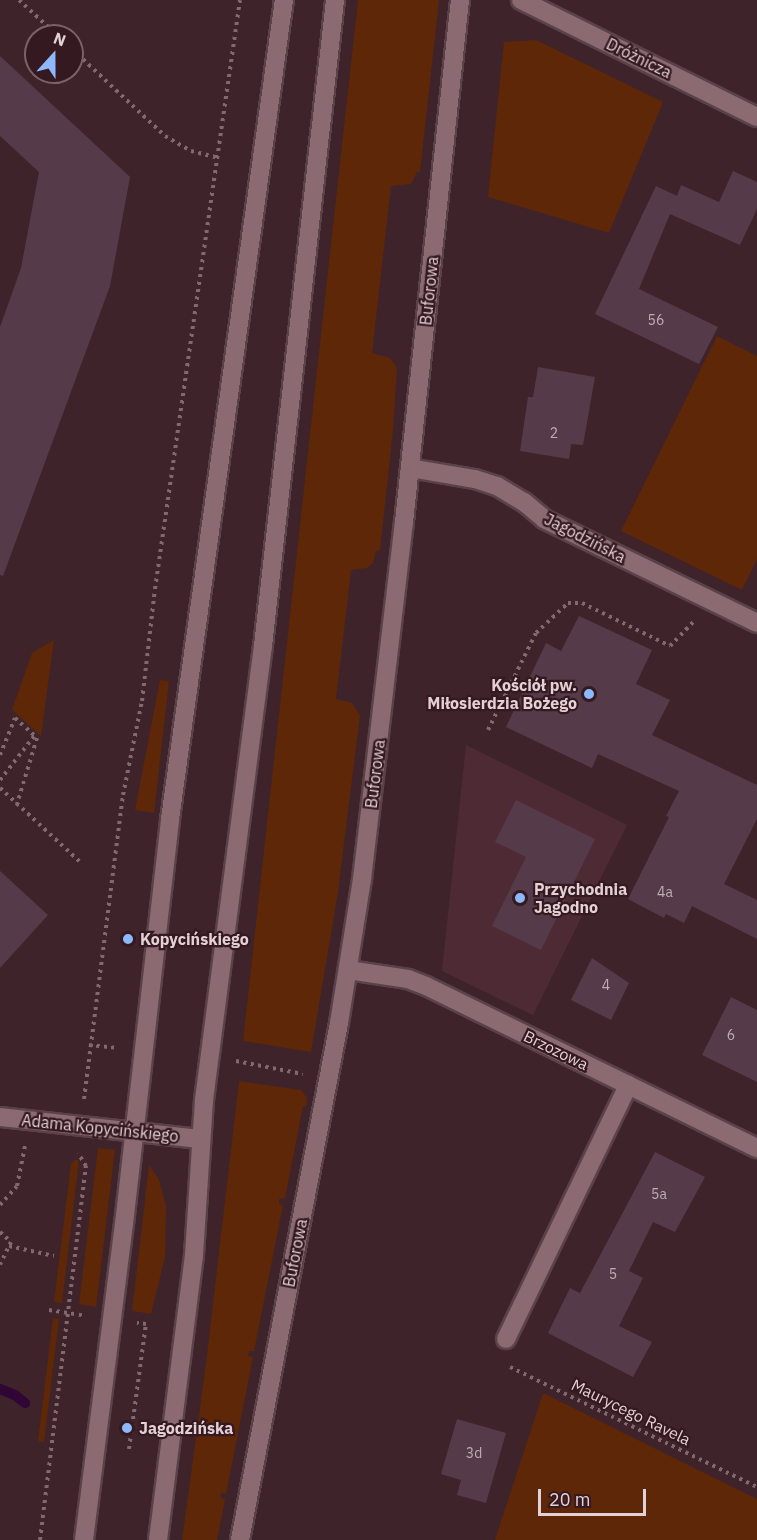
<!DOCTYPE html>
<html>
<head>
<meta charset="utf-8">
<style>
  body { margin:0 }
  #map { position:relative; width:757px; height:1540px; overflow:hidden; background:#3f232a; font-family:"IBM Plex Sans",sans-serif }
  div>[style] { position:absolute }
  .built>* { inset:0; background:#4e2b34 }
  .green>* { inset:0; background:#5e2707 }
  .stream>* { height:10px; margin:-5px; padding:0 5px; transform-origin:5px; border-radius:5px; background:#2f0635 }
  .building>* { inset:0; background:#553b4a }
  .path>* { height:4px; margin-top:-2px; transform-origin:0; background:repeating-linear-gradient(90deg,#81696e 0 3px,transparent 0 7.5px) }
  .roads { filter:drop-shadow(2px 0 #5a4249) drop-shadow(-2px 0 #5a4249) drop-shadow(0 2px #5a4249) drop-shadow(0 -2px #5a4249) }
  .lane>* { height:18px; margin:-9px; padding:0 9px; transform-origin:9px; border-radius:9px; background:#8b6a71 }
  .street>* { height:18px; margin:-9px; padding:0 9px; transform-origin:9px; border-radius:9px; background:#8b6a71 }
  .secondary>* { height:18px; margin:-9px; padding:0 9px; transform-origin:9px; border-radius:9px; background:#8b6a71 }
  .dots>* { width:16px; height:16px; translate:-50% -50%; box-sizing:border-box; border:3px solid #341920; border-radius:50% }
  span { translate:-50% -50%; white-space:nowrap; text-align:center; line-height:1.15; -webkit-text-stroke:4.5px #341920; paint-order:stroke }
  .number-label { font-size:14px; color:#c0acb2 }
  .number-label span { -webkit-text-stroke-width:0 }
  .street-label { font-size:16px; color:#e4d1d5 }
  .poi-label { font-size:16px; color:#e4d1d5; font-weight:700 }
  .right { translate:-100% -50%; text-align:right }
  .left { translate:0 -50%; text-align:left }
  .north { position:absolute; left:24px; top:24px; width:60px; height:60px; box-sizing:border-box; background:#341920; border:2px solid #7a6368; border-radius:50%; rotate:21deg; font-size:16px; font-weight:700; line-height:24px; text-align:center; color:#e4d1d5 }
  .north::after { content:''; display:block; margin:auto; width:21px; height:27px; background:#8db9fc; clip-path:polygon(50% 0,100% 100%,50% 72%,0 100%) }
  .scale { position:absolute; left:538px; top:1489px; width:108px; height:27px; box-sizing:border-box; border:3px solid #e4d1d5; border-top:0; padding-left:8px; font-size:18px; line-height:21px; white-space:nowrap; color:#e4d1d5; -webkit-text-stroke:4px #341920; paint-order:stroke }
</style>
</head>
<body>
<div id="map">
  <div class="built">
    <i style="clip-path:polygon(466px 745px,627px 825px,533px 1015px,442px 971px)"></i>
  </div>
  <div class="green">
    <i style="clip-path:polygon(358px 0,439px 0,420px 172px,417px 172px,411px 184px,391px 186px,372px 353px,390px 358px,397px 368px,393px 430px,380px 550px,376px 551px,373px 563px,367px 568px,351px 570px,336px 699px,352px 703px,360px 715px,338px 892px,311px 1052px,243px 1041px)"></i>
    <i style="clip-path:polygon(536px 40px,663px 102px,609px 233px,488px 197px,504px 42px)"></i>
    <i style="clip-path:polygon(717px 336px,757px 356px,757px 559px,742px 590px,621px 531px)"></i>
    <i style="clip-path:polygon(54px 640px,41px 736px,12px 710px,32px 653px)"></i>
    <i style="clip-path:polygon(160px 680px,169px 681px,154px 813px,135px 810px)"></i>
    <i style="clip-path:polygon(239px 1081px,301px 1090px,307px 1098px,306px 1106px,303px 1106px,285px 1198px,279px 1199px,279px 1204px,283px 1205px,254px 1351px,249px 1351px,248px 1356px,253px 1357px,226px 1494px,222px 1492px,220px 1496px,225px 1500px,217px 1540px,182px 1540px,206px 1364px)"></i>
    <i style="clip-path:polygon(98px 1148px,115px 1150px,96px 1307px,79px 1304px)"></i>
    <i style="clip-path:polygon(75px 1160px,79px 1160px,62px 1303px,54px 1302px,71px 1164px)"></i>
    <i style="clip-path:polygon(149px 1165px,159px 1180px,166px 1206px,165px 1257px,151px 1314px,132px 1311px)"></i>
    <i style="clip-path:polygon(53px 1318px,59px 1319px,44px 1442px,38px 1441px)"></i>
    <i style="clip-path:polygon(543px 1393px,757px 1499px,757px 1540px,495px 1540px)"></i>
  </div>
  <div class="stream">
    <i style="left:0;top:1389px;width:16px;rotate:22deg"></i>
    <i style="left:15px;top:1395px;width:13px;rotate:39deg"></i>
  </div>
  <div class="building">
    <i style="clip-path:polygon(0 56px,130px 177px,110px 286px,3px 576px,0 575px,0 327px,21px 268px,39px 172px,0 136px)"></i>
    <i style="clip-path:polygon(733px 171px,757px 182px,757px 209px,740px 245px,670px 214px,639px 289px,718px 327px,699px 364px,595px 314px,656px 186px,677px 196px,681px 185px,719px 202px)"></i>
    <i style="clip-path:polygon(538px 367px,595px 377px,583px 445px,571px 444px,569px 459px,520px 451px,528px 397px,533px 397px)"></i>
    <i style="clip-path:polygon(579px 616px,652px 650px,636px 684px,670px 700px,652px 735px,757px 785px,757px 819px,724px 884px,757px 900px,757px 939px,692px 906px,684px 923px,666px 914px,664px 918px,628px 899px,669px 817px,666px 816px,679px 791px,598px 754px,592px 768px,506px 727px,546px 643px,561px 651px)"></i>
    <i style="clip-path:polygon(516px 800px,595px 839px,541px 950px,492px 926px,526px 857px,495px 842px)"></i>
    <i style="clip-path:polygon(0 871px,48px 915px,0 968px)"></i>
    <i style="clip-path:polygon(592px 958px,629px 983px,611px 1020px,571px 1000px)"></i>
    <i style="clip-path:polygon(731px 997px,757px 1010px,757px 1082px,702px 1055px)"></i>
    <i style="clip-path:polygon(655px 1152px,705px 1177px,675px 1232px,653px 1222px,629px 1271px,643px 1278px,619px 1326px,652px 1342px,633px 1377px,548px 1333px,570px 1288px,580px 1293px)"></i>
    <i style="clip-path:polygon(457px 1419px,506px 1433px,486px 1503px,457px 1495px,461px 1480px,441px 1474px)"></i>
  </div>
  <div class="path">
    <i style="left:19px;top:0;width:53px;rotate:42.7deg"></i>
    <i style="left:72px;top:49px;width:127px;rotate:43.1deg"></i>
    <i style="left:165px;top:136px;width:30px;rotate:30deg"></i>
    <i style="left:191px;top:151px;width:29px;rotate:14deg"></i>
    <i style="left:488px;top:730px;width:108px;rotate:-63.7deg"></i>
    <i style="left:536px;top:633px;width:44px;rotate:-43.2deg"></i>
    <i style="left:568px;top:603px;width:14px"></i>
    <i style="left:582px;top:603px;width:98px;rotate:26deg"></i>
    <i style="left:670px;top:646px;width:35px;rotate:-46deg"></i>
    <i style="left:0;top:755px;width:40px;rotate:-68deg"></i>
    <i style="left:15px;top:718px;width:30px;rotate:42deg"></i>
    <i style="left:37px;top:738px;width:69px;rotate:106.9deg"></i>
    <i style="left:0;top:780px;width:57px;rotate:-52.1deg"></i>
    <i style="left:0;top:788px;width:108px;rotate:42.7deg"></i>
    <i style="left:89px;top:1045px;width:30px;rotate:6deg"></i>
    <i style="left:236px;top:1061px;width:68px;rotate:11deg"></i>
    <i style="left:84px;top:1099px;width:306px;rotate:-82.7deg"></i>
    <i style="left:123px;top:795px;width:96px;rotate:-78.6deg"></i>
    <i style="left:142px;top:701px;width:113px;rotate:-83.4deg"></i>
    <i style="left:155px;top:589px;width:595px;rotate:-81.79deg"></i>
    <i style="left:0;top:1205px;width:25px;rotate:-48deg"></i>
    <i style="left:17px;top:1186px;width:41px;rotate:-78.7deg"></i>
    <i style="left:0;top:1232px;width:15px;rotate:42deg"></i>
    <i style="left:11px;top:1242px;width:25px;rotate:116deg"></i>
    <i style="left:9px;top:1246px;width:46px;rotate:12.5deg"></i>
    <i style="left:49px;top:1310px;width:36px;rotate:9deg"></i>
    <i style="left:510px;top:1367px;width:275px;rotate:25.9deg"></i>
    <i style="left:129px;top:1449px;width:126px;rotate:-82.3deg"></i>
    <i style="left:146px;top:1324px;width:9px;rotate:-174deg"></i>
    <i style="left:40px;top:1540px;width:377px;rotate:-83deg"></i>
    <i style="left:86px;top:1166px;width:15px;rotate:-122deg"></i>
  </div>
  <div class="roads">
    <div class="lane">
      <i style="left:506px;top:1339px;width:282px;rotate:-64.3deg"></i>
      <i style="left:84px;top:1540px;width:319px;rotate:-82.8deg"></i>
      <i style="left:124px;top:1224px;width:408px;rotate:-83.5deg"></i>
      <i style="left:170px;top:819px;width:827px;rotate:-82.08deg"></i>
    </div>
    <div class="street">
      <i style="left:521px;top:0;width:263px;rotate:26.4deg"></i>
      <i style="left:410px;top:468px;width:66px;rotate:9.6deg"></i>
      <i style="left:475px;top:479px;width:23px;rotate:18deg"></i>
      <i style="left:497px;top:486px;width:31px;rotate:31deg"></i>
      <i style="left:524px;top:502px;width:26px;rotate:40deg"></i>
      <i style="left:544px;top:519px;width:237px;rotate:26deg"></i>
      <i style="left:348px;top:970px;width:61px;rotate:8.5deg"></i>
      <i style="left:408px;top:979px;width:19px;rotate:21deg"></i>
      <i style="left:426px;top:986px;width:369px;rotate:26.1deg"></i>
      <i style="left:0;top:1117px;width:201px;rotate:6.3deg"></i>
      <i style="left:240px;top:1540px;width:526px;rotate:-79.16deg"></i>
      <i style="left:339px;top:1023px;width:146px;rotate:-80.9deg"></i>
      <i style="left:362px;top:879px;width:359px;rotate:-83.3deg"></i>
      <i style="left:404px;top:522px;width:525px;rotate:-83.88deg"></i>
    </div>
    <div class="secondary">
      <i style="left:158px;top:1540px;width:287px;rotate:-82.8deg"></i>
      <i style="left:194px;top:1255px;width:155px;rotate:-86.3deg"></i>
      <i style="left:204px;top:1100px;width:458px;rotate:-82.6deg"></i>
      <i style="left:263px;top:646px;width:650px;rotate:-83.64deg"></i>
    </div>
  </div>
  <div class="dots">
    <i style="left:589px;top:694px;background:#8db9fc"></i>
    <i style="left:520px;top:898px;background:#8db9fc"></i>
    <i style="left:128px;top:939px;background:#8db9fc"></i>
    <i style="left:127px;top:1428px;background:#8db9fc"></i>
  </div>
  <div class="number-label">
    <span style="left:656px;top:320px">56</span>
    <span style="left:554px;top:433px">2</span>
    <span style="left:665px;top:892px">4a</span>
    <span style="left:606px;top:985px">4</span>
    <span style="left:731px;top:1035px">6</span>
    <span style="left:659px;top:1194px">5a</span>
    <span style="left:613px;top:1274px">5</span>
    <span style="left:474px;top:1453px">3d</span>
  </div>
  <div class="street-label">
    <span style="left:639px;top:58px;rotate:26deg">Dróżnicza</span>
    <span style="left:429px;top:291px;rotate:-84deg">Buforowa</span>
    <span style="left:585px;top:538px;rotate:27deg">Jagodzińska</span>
    <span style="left:375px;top:774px;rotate:-83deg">Buforowa</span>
    <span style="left:556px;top:1050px;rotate:26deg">Brzozowa</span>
    <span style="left:100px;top:1128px;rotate:6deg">Adama Kopycińskiego</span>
    <span style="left:295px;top:1253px;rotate:-79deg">Buforowa</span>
    <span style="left:631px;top:1412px;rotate:26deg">Maurycego Ravela</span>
  </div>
  <div class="poi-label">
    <span class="right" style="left:577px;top:694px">Kościół pw.<br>Miłosierdzia Bożego</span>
    <span class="left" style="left:534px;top:898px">Przychodnia<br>Jagodno</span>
    <span class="left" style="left:140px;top:939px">Kopycińskiego</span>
    <span class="left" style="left:139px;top:1428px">Jagodzińska</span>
  </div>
  <div class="north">N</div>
  <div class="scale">20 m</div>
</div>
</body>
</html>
